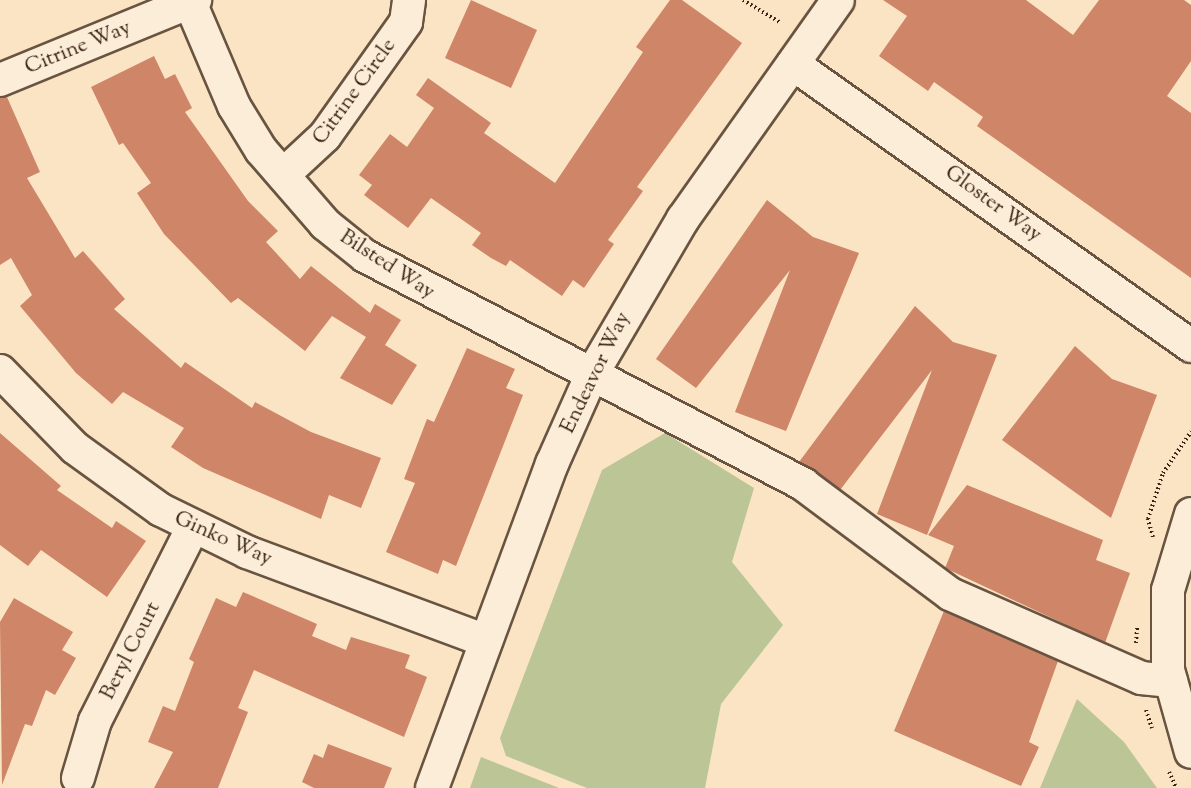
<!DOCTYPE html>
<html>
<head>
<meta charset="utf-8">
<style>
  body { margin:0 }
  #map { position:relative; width:1191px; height:788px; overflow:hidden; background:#fbe4c3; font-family:"Sorts Mill Goudy",serif }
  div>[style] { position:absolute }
  .green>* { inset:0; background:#bbc596 }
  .building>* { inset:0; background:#cf8568 }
  .path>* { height:4px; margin-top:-2px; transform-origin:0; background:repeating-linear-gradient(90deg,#382416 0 1.5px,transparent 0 4.5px) }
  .roads { filter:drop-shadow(2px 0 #695441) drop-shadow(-2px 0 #695441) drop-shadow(0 2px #695441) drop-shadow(0 -2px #695441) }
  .minor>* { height:32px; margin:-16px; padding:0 16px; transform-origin:16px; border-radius:16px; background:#fcedd8 }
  span { translate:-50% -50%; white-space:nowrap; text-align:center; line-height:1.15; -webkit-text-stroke:4.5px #fcedd8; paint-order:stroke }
  .street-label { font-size:21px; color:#382416 }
</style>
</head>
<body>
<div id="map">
  <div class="green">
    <i style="clip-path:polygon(665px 433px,754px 488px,732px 562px,783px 625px,721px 704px,705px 788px,587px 788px,506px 756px,500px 738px,602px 470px)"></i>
    <i style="clip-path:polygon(1077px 699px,1124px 742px,1157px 788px,1040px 788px)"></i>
    <i style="clip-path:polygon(481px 757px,559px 788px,470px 788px)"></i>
  </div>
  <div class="building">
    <i style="clip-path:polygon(471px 0,537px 30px,511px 88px,445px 58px)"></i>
    <i style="clip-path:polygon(670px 0,682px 0,742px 43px,637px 187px,643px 191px,608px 240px,614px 244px,584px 288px,573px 280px,562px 296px,510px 260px,506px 266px,491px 258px,472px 245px,481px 233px,431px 198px,408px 228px,364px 195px,372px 185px,359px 175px,390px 134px,407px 147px,434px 108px,416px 95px,428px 78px,491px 123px,484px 133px,555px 183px,643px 52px,636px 47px)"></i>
    <i style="clip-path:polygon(883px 0,1026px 0,1073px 35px,1099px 0,1184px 0,1191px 5px,1191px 61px,1167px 96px,1191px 113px,1191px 278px,977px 126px,983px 117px,934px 82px,928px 91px,879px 56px,907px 16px)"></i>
    <i style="clip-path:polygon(154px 56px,165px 79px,175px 74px,192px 108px,185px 112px,248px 201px,278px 231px,266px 242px,300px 279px,311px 266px,370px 313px,375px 304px,401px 320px,385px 345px,417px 365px,392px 405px,340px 378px,366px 337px,332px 316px,305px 351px,238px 298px,231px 303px,164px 234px,137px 193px,151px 183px,123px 143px,119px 145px,91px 87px)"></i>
    <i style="clip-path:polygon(7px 97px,40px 172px,27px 178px,75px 258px,83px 251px,125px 299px,114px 309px,181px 368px,185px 362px,252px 408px,255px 402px,311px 432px,381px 458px,361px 508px,329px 495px,321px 519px,203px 468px,171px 447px,184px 428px,123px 392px,112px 404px,76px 373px,20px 306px,32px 295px,11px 258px,0 265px,0 98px)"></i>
    <i style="clip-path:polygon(767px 200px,813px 237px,859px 253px,786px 431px,735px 412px,790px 270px,696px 388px,656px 359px)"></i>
    <i style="clip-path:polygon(915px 306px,953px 342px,997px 355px,927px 535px,877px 514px,932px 370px,840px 490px,799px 462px)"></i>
    <i style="clip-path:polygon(1075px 346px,1112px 379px,1157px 395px,1111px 518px,1002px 440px)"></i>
    <i style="clip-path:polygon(467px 348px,515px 369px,506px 388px,523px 395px,456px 566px,443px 560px,438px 574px,386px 552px,415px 483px,404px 479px,427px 419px,434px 422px)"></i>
    <i style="clip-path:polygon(0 433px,61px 486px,57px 490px,112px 528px,116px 521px,146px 541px,107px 597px,41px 550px,28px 566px,0 545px)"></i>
    <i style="clip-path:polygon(967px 485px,1103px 540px,1096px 560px,1130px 573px,1105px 643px,945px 568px,954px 546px,928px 535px)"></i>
    <i style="clip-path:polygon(243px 592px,317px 624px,312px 636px,346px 650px,351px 637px,410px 655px,405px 668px,427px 677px,404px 737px,254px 670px,238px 708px,248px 712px,218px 788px,154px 788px,173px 752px,148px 742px,163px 706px,175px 711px,194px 662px,189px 659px,216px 598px,236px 607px)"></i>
    <i style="clip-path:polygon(14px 598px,73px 632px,62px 650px,76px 658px,55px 695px,46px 690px,32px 726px,25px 724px,2px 785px,0 622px)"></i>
    <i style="clip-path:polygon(944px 611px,1058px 661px,1029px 742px,1039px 747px,1021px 786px,894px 731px)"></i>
    <i style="clip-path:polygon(328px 744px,392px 768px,384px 788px,314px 788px,302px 782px,314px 754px,323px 758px)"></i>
  </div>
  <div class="path">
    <i style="left:743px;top:0;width:44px;rotate:31.2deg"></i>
    <i style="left:1153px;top:537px;width:19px;rotate:-106deg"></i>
    <i style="left:1148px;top:519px;width:48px;rotate:-71.9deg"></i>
    <i style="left:1163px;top:473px;width:50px;rotate:-55.7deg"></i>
    <i style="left:1136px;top:643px;width:16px;rotate:-86deg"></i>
    <i style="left:1146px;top:710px;width:19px;rotate:72deg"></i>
    <i style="left:1169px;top:772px;width:17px;rotate:66deg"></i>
  </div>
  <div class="roads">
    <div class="minor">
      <i style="left:189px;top:0;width:115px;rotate:67deg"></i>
      <i style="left:234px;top:106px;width:52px;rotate:58.5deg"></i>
      <i style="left:261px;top:150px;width:98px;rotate:49.1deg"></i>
      <i style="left:325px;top:224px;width:51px;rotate:38.7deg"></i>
      <i style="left:365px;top:256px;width:495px;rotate:27.5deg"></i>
      <i style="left:804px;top:485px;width:182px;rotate:36.7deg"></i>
      <i style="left:950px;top:594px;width:209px;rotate:23.7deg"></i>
      <i style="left:1141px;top:678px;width:30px;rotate:6deg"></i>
      <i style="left:793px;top:64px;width:488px;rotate:35.3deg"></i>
      <i style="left:0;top:80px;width:211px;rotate:-22.3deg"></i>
      <i style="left:283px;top:175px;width:57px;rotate:-42.9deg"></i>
      <i style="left:325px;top:136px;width:140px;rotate:-54.6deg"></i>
      <i style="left:406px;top:22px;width:22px;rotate:-82deg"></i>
      <i style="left:0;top:371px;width:107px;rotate:45.8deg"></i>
      <i style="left:75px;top:448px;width:106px;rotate:35.8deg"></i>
      <i style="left:161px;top:510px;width:96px;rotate:26deg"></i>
      <i style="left:247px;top:552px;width:255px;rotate:20.4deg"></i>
      <i style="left:1191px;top:514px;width:79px;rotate:106.8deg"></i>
      <i style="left:1168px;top:590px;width:80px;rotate:90deg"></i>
      <i style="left:1168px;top:670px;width:85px;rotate:74.3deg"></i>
      <i style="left:78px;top:778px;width:59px;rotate:-73.4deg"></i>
      <i style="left:95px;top:721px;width:217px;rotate:-63.2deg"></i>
      <i style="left:432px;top:788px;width:346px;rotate:-69.7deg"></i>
      <i style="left:552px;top:464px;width:98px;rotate:-66deg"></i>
      <i style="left:592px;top:374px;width:180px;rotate:-59.6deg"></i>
      <i style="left:683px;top:219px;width:268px;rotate:-54.7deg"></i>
    </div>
  </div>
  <div class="street-label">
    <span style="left:78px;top:48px;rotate:-22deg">Citrine Way</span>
    <span style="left:355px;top:92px;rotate:-54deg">Citrine Circle</span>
    <span style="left:993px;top:204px;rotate:36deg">Gloster Way</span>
    <span style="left:387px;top:265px;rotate:33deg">Bilsted Way</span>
    <span style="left:596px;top:373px;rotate:-64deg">Endeavor Way</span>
    <span style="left:223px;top:539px;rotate:24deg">Ginko Way</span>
    <span style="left:131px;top:651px;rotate:-63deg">Beryl Court</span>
  </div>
</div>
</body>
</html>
